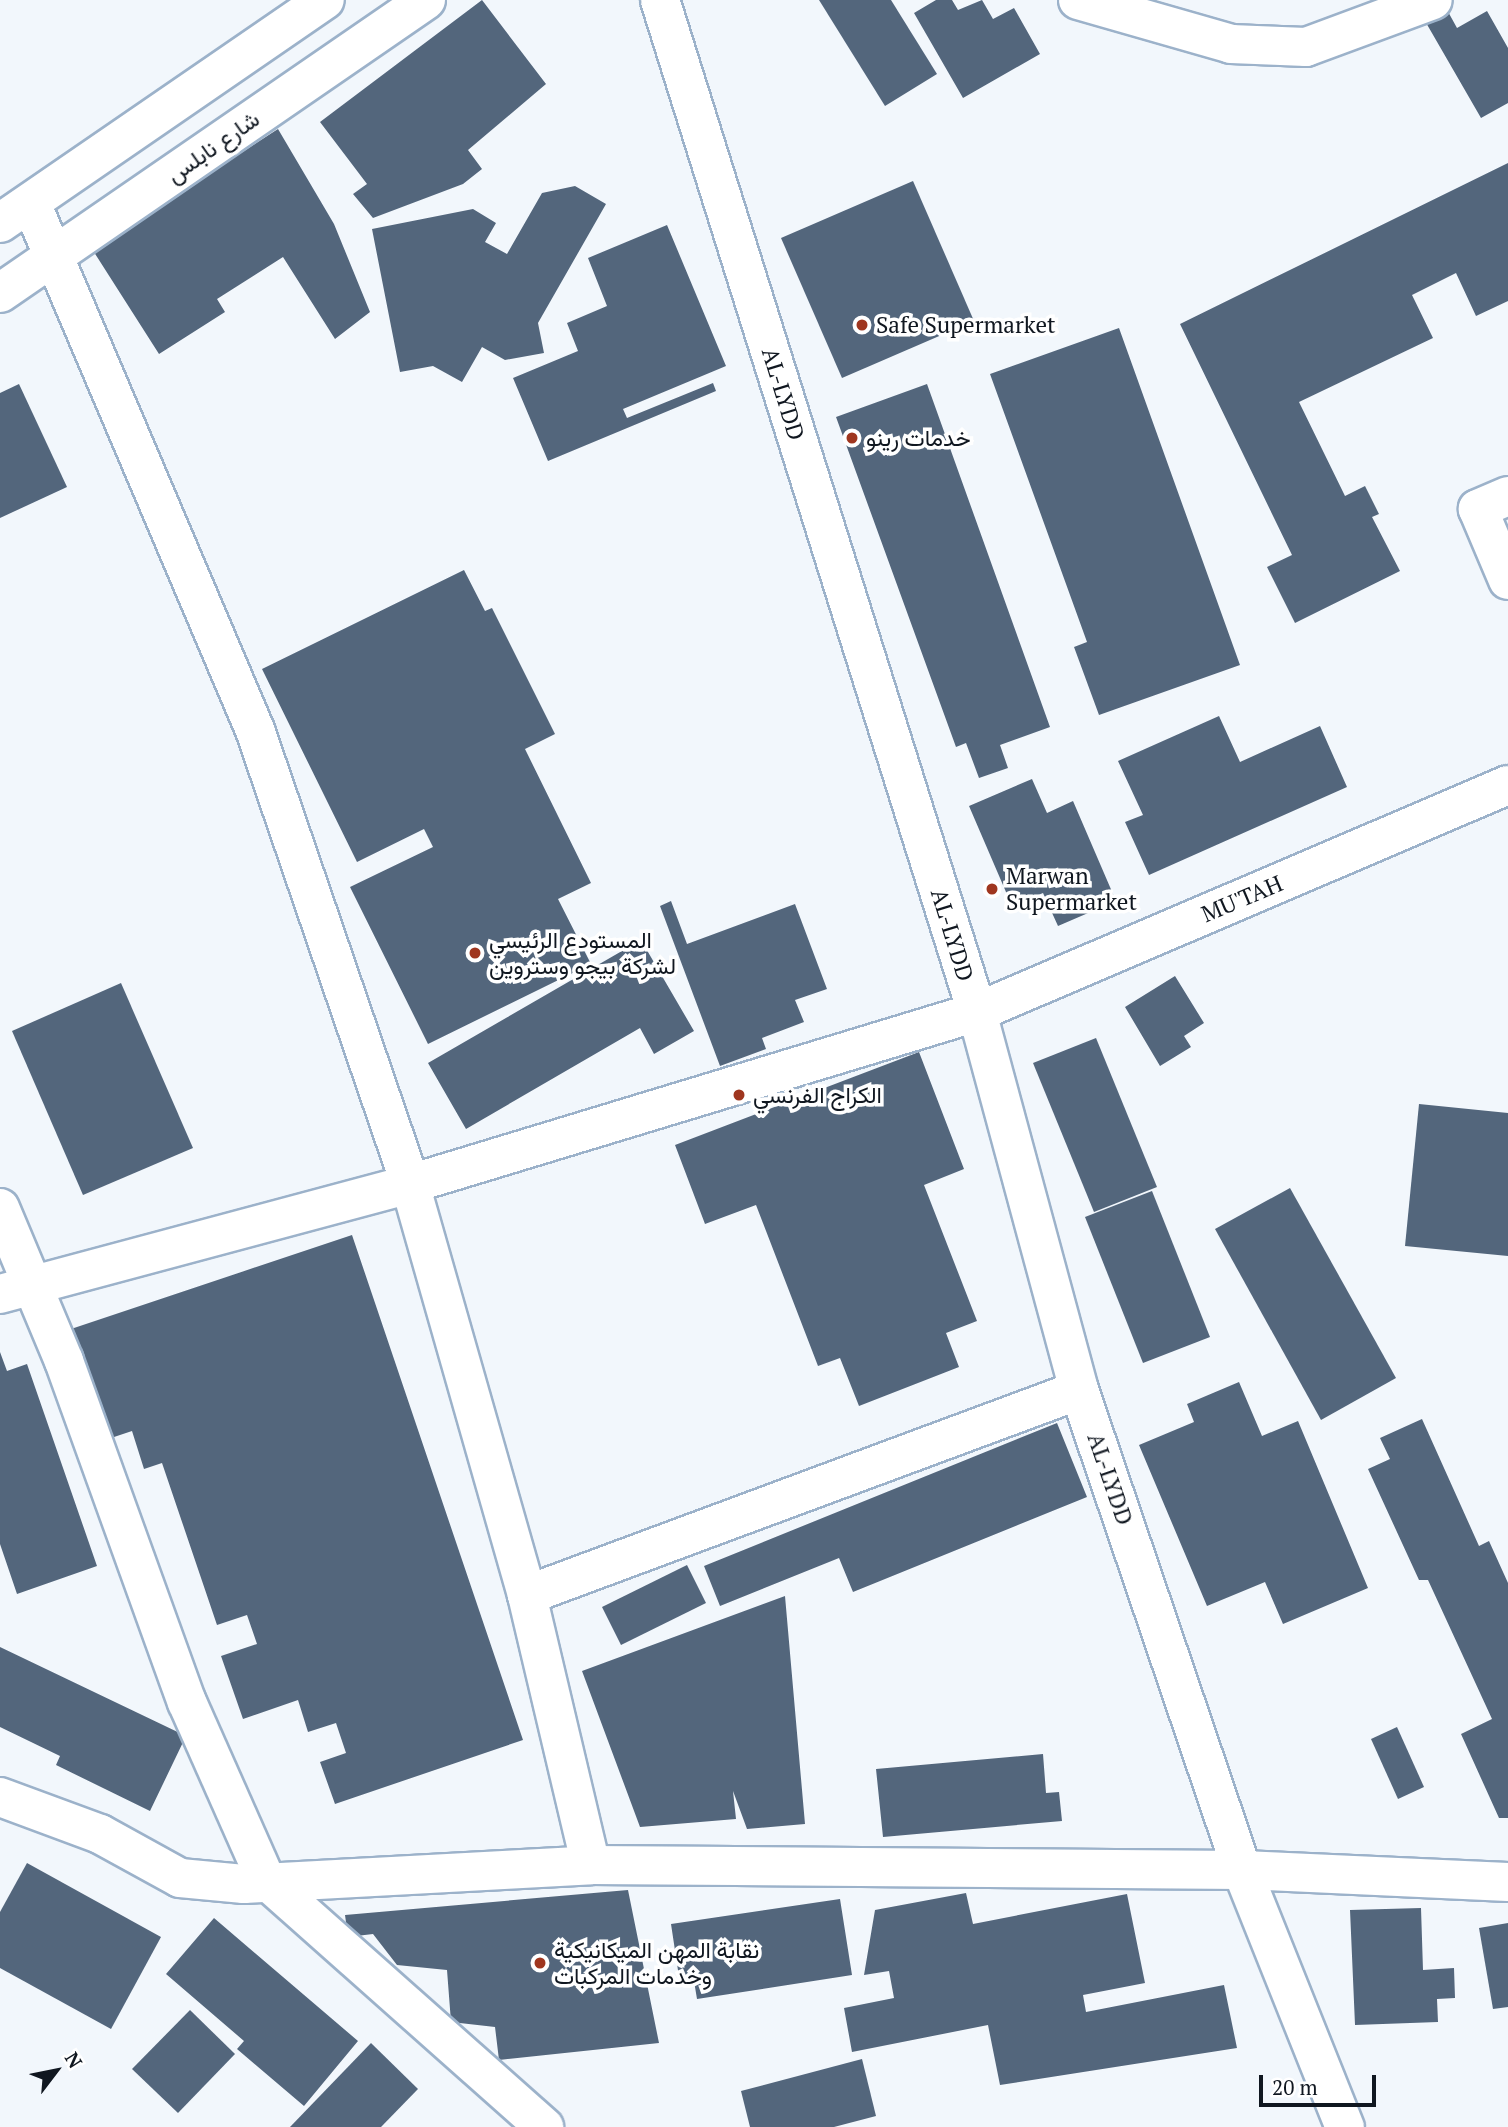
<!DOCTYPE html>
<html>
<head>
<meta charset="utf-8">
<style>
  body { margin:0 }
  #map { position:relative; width:1508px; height:2127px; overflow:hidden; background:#f2f7fc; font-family:"PT Serif",Vazirmatn,serif }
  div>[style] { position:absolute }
  .building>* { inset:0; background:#53667c }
  .roads { filter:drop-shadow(2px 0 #9cb2ca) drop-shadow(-2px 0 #9cb2ca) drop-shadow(0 2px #9cb2ca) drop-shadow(0 -2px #9cb2ca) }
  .minor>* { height:38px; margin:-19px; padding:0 19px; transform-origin:19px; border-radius:19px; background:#fff }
  .major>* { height:38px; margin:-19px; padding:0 19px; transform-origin:19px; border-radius:19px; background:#fff }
  .dots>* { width:19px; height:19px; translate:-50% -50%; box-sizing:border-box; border:4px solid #fff; border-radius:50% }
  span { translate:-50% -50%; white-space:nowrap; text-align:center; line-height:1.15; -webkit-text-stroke:7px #fff; paint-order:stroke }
  .street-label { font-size:23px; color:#101720 }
  .poi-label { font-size:23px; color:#101720 }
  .left { translate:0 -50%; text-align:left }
  .north { position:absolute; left:21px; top:2036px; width:70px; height:70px; -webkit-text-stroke:5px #fff; paint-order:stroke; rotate:58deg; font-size:19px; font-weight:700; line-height:28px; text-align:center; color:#101720 }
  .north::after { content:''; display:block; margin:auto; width:24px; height:32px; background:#101720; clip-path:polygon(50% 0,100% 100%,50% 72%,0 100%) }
  .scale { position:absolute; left:1259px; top:2075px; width:117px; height:32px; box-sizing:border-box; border:4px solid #101720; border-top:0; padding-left:9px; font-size:21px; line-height:24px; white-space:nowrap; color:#101720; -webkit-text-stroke:5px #fff; paint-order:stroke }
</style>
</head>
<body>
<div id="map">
  <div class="building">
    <i style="clip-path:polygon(482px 0,546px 84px,468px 150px,482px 169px,463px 184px,373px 218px,353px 194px,367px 184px,320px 122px)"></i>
    <i style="clip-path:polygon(819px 0,891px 0,937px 74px,885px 106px)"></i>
    <i style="clip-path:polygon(936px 0,952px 0,958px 10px,982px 0,993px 19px,1014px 8px,1040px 54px,963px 98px,914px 13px)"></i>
    <i style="clip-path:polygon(1446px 8px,1457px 28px,1487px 11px,1508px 48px,1508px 103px,1481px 118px,1425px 21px)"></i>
    <i style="clip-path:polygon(278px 129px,334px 224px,370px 312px,335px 339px,283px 257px,217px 299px,225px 312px,159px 354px,92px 249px)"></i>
    <i style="clip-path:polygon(1508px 163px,1508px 301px,1476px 316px,1456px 273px,1412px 295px,1433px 338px,1299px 402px,1345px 496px,1365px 486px,1379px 514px,1372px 517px,1400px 571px,1295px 623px,1267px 567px,1292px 555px,1180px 324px)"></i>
    <i style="clip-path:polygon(913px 181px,974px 321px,842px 378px,781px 238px)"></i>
    <i style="clip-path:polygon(575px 186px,606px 204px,538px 323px,544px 353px,505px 360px,482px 347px,462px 382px,433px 366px,400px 372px,372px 229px,473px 209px,496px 223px,485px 242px,507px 254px,542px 193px)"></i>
    <i style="clip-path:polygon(667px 225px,726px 366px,623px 409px,627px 418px,713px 383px,716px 391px,548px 461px,513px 378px,578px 351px,567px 323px,607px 306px,588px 258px)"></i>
    <i style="clip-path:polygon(1119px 328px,1240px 665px,1099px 715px,1074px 647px,1087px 642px,990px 374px)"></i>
    <i style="clip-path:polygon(19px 384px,67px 487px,0 518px,0 393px)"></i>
    <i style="clip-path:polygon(927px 384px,1050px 727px,1000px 745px,1008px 768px,979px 778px,966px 743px,956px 747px,836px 417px)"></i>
    <i style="clip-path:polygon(464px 570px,485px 611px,492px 608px,555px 734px,525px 749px,591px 883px,558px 899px,591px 964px,428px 1044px,350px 887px,433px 847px,424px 829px,357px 862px,262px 669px)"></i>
    <i style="clip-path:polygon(1219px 716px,1240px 762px,1320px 726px,1347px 787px,1149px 875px,1125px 822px,1143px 815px,1118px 761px)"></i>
    <i style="clip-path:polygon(1032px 779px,1047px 813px,1073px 801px,1116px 901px,1058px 926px,1043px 893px,1012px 906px,969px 806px)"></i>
    <i style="clip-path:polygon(671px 901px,687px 944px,795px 904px,827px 989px,795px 1000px,804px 1022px,762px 1038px,766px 1049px,720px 1066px,660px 906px)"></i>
    <i style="clip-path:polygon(641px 940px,694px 1031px,654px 1054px,640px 1028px,466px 1129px,428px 1063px)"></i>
    <i style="clip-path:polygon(1175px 976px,1204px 1023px,1184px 1036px,1191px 1047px,1160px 1066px,1125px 1007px)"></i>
    <i style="clip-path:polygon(121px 983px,193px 1148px,83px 1195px,12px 1031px)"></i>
    <i style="clip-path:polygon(1096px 1038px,1157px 1187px,1094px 1212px,1033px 1063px)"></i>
    <i style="clip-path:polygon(919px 1052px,964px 1169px,924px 1185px,977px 1321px,946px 1333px,959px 1367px,859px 1406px,840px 1358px,818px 1366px,756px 1205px,705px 1224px,675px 1145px)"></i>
    <i style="clip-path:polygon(1419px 1104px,1508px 1113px,1508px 1256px,1405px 1246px)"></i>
    <i style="clip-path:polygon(1290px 1188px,1396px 1378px,1321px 1420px,1215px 1229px)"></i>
    <i style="clip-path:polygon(1152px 1191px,1210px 1337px,1143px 1363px,1085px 1217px)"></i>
    <i style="clip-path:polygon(352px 1235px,523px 1740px,335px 1804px,320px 1762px,346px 1753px,336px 1723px,308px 1732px,298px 1700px,243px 1719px,221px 1656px,257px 1644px,247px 1615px,217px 1625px,162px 1463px,144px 1469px,132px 1431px,108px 1439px,71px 1329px)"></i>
    <i style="clip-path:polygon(0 1352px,7px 1371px,27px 1364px,97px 1566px,17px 1594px,0 1544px)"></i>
    <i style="clip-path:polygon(1239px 1382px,1262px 1436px,1298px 1421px,1368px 1588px,1283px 1624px,1265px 1582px,1207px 1606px,1139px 1445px,1194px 1422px,1187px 1404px)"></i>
    <i style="clip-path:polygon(1422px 1419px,1479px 1546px,1489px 1541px,1508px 1583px,1508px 1818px,1499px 1818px,1461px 1734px,1492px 1719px,1428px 1580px,1419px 1580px,1368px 1469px,1390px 1459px,1380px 1438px)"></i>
    <i style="clip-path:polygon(1057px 1423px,1087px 1497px,853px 1592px,839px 1558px,720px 1606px,704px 1566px)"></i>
    <i style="clip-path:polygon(687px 1565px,706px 1603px,621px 1645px,602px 1607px)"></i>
    <i style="clip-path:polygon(785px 1596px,805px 1824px,747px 1829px,733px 1791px,736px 1819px,640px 1827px,582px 1671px)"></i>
    <i style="clip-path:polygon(0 1647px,186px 1736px,150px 1811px,56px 1765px,60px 1756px,0 1727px)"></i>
    <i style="clip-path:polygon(1397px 1727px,1424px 1787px,1398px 1799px,1371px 1739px)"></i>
    <i style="clip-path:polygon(1043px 1754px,1046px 1793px,1059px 1792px,1062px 1821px,883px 1837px,876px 1769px)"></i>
    <i style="clip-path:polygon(27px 1863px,161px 1937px,111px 2029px,0 1968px,0 1912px)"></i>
    <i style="clip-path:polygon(628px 1890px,659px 2043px,499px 2060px,495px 2027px,451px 2022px,447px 1970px,397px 1965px,373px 1934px,348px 1937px,345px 1915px)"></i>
    <i style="clip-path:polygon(966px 1893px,973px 1924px,1127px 1894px,1145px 1983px,1083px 1995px,1086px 2012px,1224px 1985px,1237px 2048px,1000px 2085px,988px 2025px,852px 2052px,844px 2008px,894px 1998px,889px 1971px,864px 1975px,875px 1910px)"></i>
    <i style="clip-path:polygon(840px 1899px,852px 1975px,697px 1999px,693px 1975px,679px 1977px,671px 1924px)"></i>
    <i style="clip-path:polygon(1421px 1908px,1423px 1970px,1454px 1968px,1455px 1998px,1437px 1999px,1438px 2022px,1355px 2025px,1350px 1910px)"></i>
    <i style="clip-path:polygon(214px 1918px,358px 2041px,304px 2106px,237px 2049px,244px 2041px,166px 1974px)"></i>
    <i style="clip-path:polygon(1508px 1923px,1508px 2007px,1493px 2009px,1479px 1928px)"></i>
    <i style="clip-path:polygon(190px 2010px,235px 2054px,178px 2113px,132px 2069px)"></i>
    <i style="clip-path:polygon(371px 2043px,418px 2089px,381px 2127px,290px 2127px)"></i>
    <i style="clip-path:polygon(862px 2059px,876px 2116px,834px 2127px,750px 2127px,741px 2091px)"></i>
  </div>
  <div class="roads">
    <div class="minor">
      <i style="left:660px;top:0;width:1060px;rotate:72.61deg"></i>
      <i style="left:977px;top:1012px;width:392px;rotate:74.9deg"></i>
      <i style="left:1079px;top:1390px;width:507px;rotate:71.24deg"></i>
      <i style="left:1242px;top:1870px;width:277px;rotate:68.2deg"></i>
      <i style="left:1078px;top:0;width:159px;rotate:16deg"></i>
      <i style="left:1231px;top:44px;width:75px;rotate:2.3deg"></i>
      <i style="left:1306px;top:47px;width:135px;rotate:-20.3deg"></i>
      <i style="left:31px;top:203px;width:573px;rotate:66.97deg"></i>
      <i style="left:255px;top:730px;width:480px;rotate:71.1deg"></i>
      <i style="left:410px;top:1184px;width:427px;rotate:74.1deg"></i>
      <i style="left:527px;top:1595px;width:277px;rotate:76.7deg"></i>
      <i style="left:1508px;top:496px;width:33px;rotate:157deg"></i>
      <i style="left:1478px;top:509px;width:77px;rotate:67.1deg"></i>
      <i style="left:0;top:1208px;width:166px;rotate:67.3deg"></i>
      <i style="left:64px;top:1361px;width:363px;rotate:70.2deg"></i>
      <i style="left:187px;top:1702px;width:195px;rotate:66.1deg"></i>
      <i style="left:266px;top:1880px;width:372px;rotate:41.6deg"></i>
      <i style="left:0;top:1294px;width:424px;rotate:-15deg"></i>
      <i style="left:410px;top:1184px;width:593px;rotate:-16.88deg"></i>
      <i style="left:977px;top:1012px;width:577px;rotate:-23.15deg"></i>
      <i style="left:527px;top:1595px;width:589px;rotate:-20.37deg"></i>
      <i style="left:0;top:1797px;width:107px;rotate:20.3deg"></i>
      <i style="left:100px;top:1834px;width:91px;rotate:28.8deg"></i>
      <i style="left:180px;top:1878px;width:64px;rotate:5.4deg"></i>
      <i style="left:244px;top:1884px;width:348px;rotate:-3.1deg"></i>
      <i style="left:591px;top:1865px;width:651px;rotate:0.44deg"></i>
      <i style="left:1242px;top:1870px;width:266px;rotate:2.6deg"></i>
    </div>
    <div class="major">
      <i style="left:0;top:223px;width:394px;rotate:-34.5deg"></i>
      <i style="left:0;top:293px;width:517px;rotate:-34.52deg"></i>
    </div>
  </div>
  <div class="dots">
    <i style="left:862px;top:325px;background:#9f361f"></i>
    <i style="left:852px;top:438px;background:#9f361f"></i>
    <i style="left:992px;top:889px;background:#9f361f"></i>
    <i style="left:475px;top:953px;background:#9f361f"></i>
    <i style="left:739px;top:1095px;background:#9f361f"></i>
    <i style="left:540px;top:1963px;background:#9f361f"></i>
  </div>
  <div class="street-label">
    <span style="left:213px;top:147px;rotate:-35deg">شارع نابلس</span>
    <span style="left:783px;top:394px;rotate:73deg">AL-LYDD</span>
    <span style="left:1242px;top:899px;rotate:-23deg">MU'TAH</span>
    <span style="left:952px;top:935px;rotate:73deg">AL-LYDD</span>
    <span style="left:1110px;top:1479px;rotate:71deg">AL-LYDD</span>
  </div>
  <div class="poi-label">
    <span class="left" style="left:876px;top:325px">Safe Supermarket</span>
    <span class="left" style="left:866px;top:438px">خدمات رينو</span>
    <span class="left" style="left:1006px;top:889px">Marwan<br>Supermarket</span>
    <span class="left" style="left:489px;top:953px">المستودع الرئيسي<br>لشركة بيجو وستروين</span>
    <span class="left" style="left:753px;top:1095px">الكراج الفرنسي</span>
    <span class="left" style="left:554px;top:1963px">نقابة المهن الميكانيكية<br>وخدمات المركبات</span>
  </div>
  <div class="north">N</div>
  <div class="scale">20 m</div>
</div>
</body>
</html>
